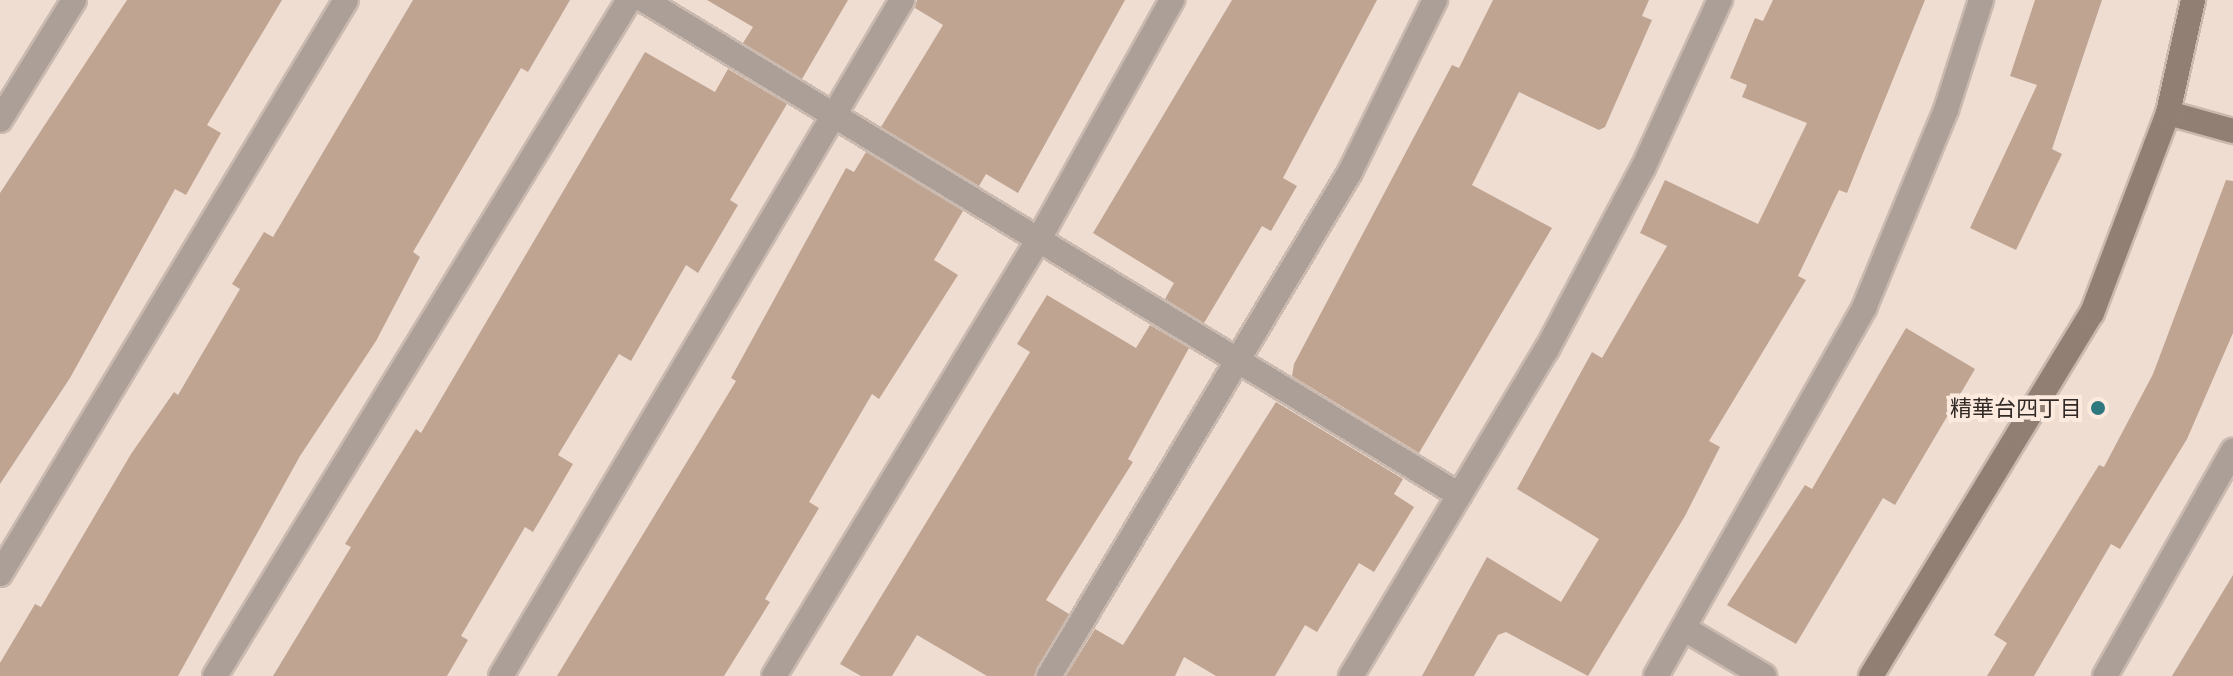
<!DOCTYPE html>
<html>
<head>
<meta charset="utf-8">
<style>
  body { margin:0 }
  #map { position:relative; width:2233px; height:676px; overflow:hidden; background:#efddd2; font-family:"Open Sans","Noto Sans JP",sans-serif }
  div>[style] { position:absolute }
  .building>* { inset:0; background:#c0a492 }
  .roads { filter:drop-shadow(2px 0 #c9b9af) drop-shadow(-2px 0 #c9b9af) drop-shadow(0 2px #c9b9af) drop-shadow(0 -2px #c9b9af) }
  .street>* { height:24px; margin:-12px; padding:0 12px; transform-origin:12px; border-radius:12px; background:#ac9f97 }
  .secondary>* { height:24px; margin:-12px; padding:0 12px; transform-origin:12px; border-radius:12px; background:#927f74 }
  .dots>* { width:22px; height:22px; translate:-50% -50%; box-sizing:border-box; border:4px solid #fceadf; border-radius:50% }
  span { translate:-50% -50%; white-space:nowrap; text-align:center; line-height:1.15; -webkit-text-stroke:8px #fceadf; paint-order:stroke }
  .poi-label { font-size:22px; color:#302925 }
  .right { translate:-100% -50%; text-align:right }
</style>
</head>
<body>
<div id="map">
  <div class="building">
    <i style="clip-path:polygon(127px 0,282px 0,207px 125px,221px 133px,186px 195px,175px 189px,70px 378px,0 484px,0 193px)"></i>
    <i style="clip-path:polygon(413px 0,570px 0,528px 72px,521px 68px,413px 252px,420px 257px,376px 341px,300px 456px,178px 676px,0 676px,0 663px,35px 604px,41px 607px,131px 454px,174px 392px,178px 395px,240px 289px,232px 284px,264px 232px,273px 237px)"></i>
    <i style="clip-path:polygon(707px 0,848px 0,802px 79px,743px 43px,753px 27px)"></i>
    <i style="clip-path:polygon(917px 0,1125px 0,1018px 193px,986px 174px,979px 186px,881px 127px,943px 25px,915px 8px)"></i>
    <i style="clip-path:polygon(1232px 0,1377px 0,1283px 178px,1297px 186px,1271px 231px,1262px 226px,1204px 323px,1165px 299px,1174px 283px,1093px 233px)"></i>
    <i style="clip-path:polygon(1493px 0,1649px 0,1642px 16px,1652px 20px,1605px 127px,1599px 130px,1519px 92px,1472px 185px,1552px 228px,1419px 453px,1292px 376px,1294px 364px,1452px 65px,1459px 68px)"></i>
    <i style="clip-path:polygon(1773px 0,1925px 0,1847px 193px,1839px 190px,1798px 276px,1806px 280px,1709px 441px,1720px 447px,1685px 516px,1588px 676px,1506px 632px,1498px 635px,1474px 676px,1422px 676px,1487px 557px,1561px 602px,1599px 539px,1517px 489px,1592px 352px,1602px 358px,1667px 246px,1640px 233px,1665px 180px,1758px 224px,1807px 123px,1742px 97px,1747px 85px,1730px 78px,1755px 18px,1763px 21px)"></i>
    <i style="clip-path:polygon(2035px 0,2102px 0,2052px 149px,2062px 154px,2016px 250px,1970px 228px,2037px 85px,2010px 76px)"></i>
    <i style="clip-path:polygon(645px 52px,715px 92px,728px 69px,787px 104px,730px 200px,738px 205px,698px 273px,686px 265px,631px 361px,619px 354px,558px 455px,573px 464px,533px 532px,525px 527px,461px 636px,468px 640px,447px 676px,273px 676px,351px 547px,345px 544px,416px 429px,421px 433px)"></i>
    <i style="clip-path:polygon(866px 152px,963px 211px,934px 260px,958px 275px,879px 399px,872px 394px,809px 502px,819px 508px,765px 599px,770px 602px,724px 676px,557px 676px,736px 381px,731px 378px,846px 168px,854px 172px)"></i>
    <i style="clip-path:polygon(2226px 180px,2233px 181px,2233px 333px,2187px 439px,2120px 549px,2111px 544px,2034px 676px,1987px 676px,2007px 643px,1994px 635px,2099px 465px,2104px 467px,2153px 374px)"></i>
    <i style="clip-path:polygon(1047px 295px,1136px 348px,1150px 325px,1189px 348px,1128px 459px,1133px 462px,1046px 600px,1069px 614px,1034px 676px,987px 676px,917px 635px,892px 676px,861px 676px,840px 664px,1030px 352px,1017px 344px)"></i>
    <i style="clip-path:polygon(1906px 328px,1975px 369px,1895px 505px,1883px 498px,1796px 644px,1727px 605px,1805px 485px,1812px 489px)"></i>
    <i style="clip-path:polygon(1276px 402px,1403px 479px,1394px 494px,1414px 507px,1374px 572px,1359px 563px,1317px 632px,1305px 625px,1275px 676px,1216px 676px,1184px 657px,1175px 676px,1066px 676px,1095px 629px,1123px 645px)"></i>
    <i style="clip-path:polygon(2233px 575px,2233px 676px,2172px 676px)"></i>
  </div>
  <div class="roads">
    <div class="street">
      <i style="left:644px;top:0;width:954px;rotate:31.27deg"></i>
      <i style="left:0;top:120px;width:141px;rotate:-58.3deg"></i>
      <i style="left:0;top:574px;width:670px;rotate:-58.92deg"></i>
      <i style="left:1685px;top:629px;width:92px;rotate:30.7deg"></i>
      <i style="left:215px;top:676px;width:793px;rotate:-58.52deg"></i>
      <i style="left:501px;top:676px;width:786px;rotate:-59.32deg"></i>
      <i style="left:774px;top:676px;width:511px;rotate:-58.77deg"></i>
      <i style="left:1039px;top:239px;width:274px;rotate:-60.9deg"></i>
      <i style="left:1049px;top:676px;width:587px;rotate:-59.15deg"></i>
      <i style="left:1350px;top:172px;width:192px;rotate:-63.7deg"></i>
      <i style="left:1351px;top:676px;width:381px;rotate:-59.1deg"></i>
      <i style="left:1547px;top:349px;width:205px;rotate:-62.1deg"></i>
      <i style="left:1643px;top:168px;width:185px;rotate:-65.4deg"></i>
      <i style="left:1656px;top:676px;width:423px;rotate:-60.5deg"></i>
      <i style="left:1864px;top:308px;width:214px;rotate:-67.5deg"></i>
      <i style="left:1946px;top:110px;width:115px;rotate:-72.3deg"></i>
      <i style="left:2105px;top:676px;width:259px;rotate:-60.4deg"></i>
    </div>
    <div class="secondary">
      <i style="left:2168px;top:113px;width:67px;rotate:15.5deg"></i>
      <i style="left:1871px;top:676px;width:425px;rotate:-58.7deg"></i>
      <i style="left:2092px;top:313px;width:214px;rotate:-69.2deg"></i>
      <i style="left:2168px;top:113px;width:116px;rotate:-77.5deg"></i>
    </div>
  </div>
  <div class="dots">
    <i style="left:2098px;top:408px;background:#307880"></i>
  </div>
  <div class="poi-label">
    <span class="right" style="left:2082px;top:408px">精華台四丁目</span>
  </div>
</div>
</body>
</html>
